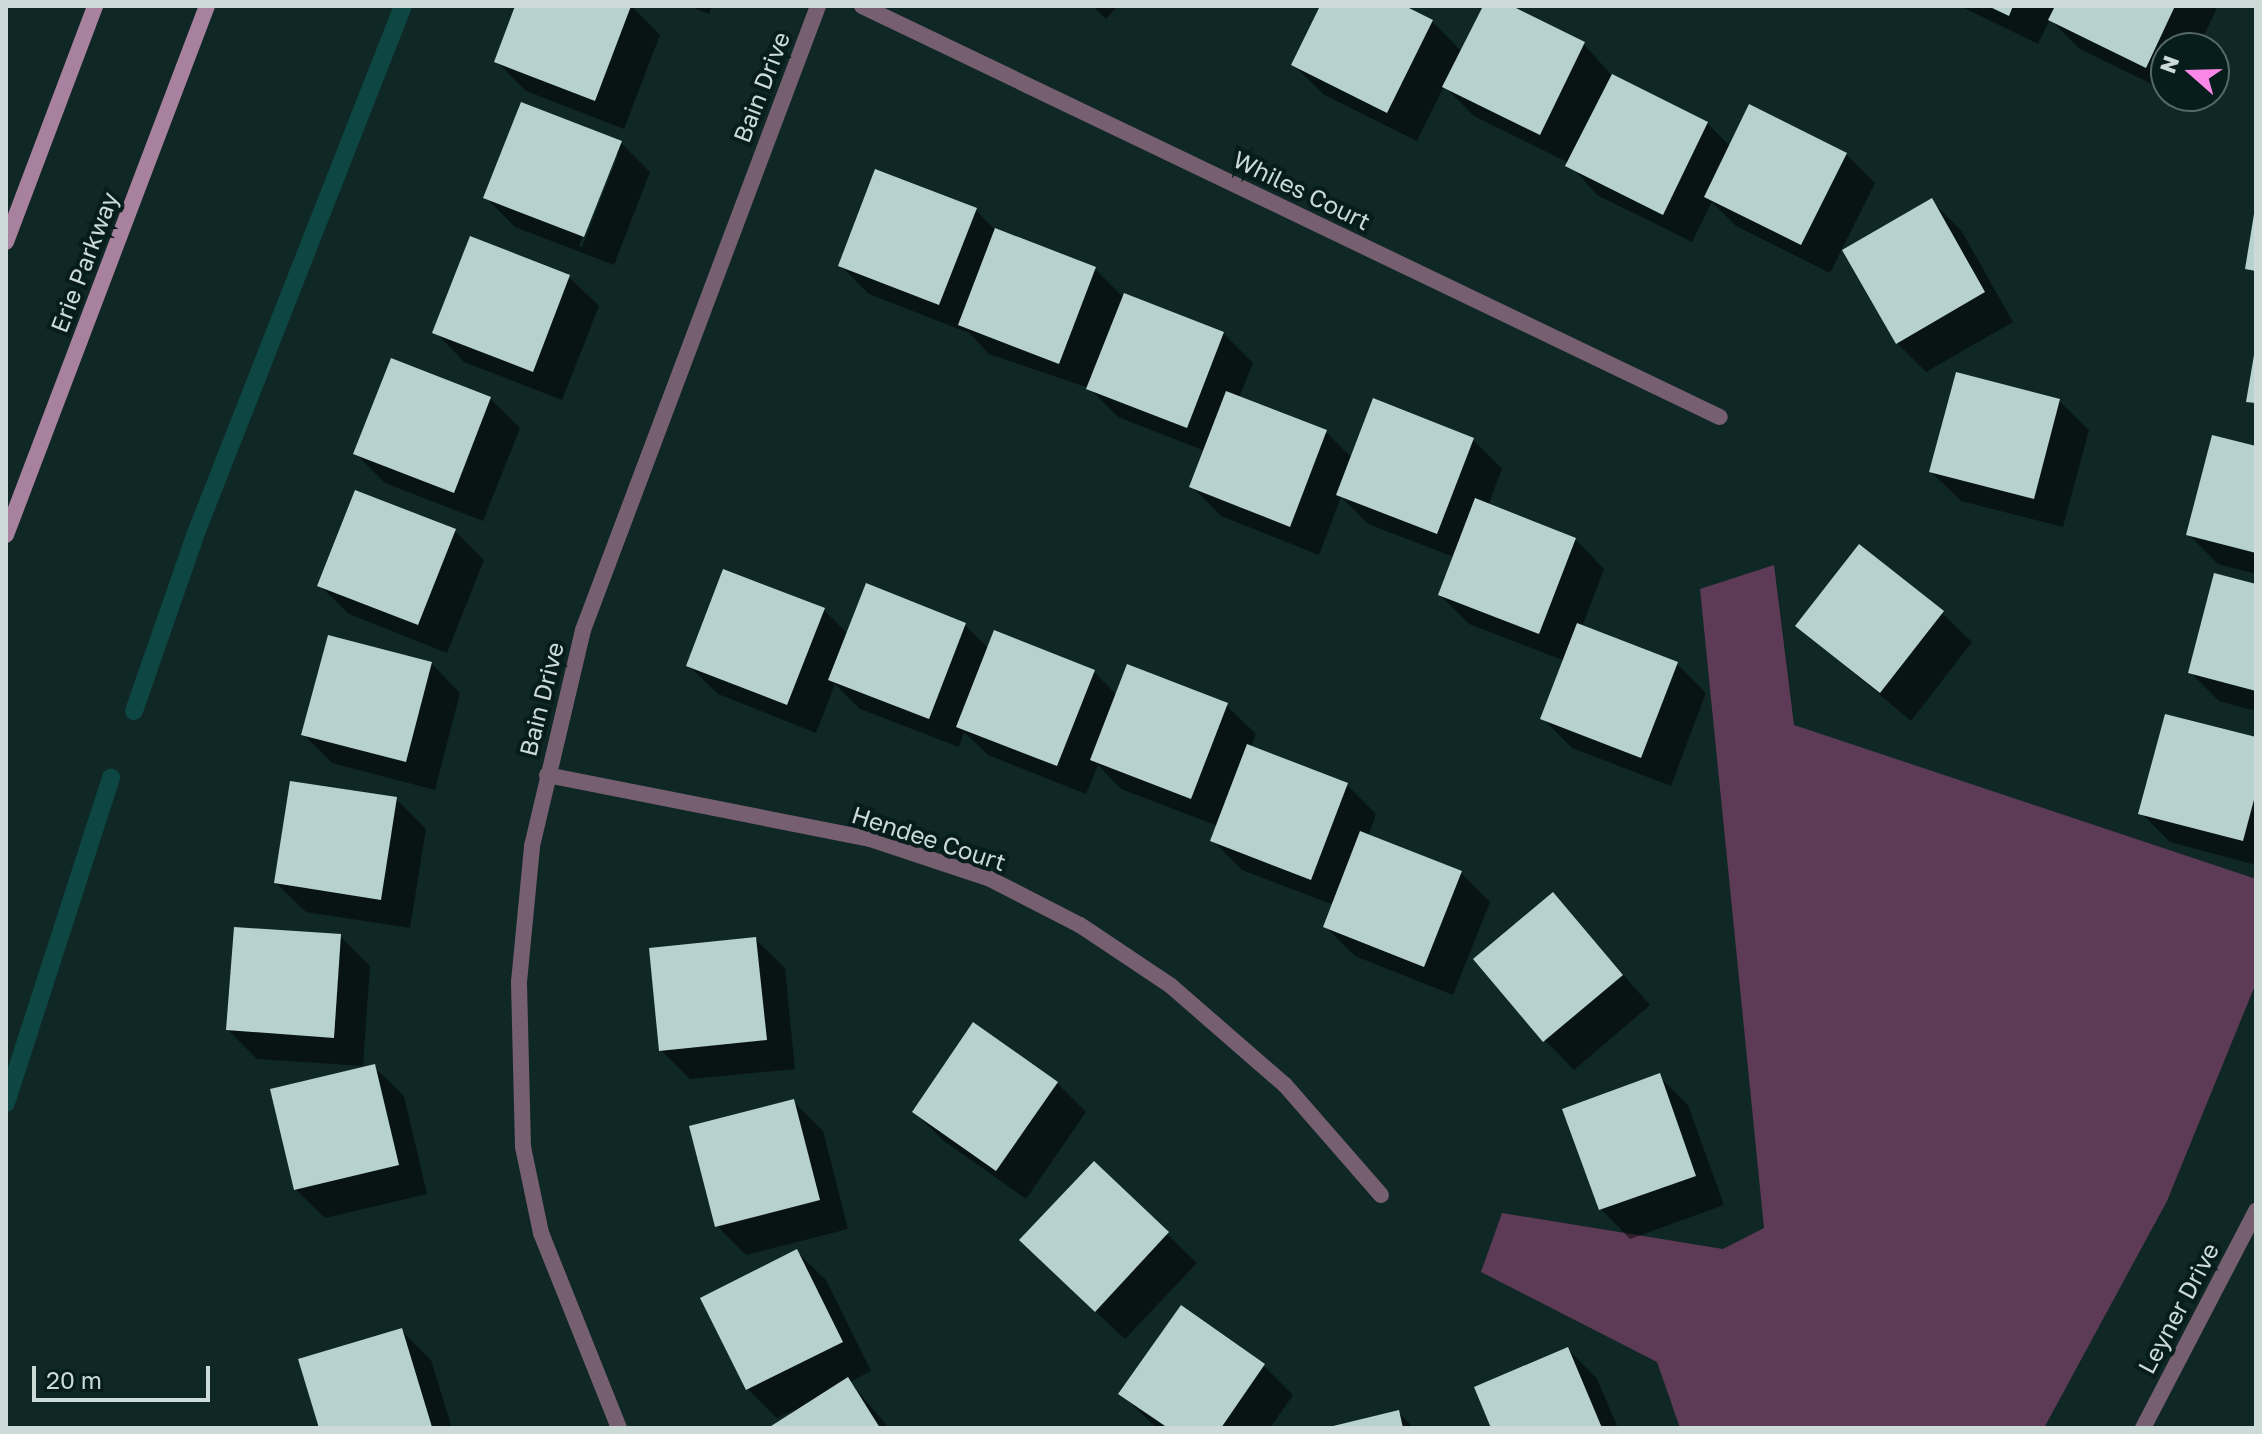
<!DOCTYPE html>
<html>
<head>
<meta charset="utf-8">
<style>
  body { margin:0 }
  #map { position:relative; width:2262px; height:1434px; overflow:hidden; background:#0f2725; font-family:"Golos Text",sans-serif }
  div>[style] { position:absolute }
  .green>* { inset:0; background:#5d3a56 }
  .shadow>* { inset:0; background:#0007 }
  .stream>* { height:18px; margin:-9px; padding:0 9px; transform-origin:9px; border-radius:9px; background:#0d4642 }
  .building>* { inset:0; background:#b6d1ce }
  .minor>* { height:16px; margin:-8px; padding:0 8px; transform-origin:8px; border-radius:8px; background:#775f72 }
  .secondary>* { height:16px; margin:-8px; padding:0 8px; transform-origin:8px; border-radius:8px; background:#a8819f }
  span { translate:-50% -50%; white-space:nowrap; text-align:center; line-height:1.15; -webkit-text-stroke:8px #061d1b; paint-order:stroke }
  .street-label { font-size:24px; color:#ccdad8 }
  .frame { position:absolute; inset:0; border:8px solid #ccdad8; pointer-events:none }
  .north { position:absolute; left:2150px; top:32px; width:80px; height:80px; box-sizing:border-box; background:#061d1b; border:2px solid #556967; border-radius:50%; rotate:290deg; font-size:22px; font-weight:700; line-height:32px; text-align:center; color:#ccdad8 }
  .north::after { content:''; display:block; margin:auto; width:28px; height:36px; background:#fb87e6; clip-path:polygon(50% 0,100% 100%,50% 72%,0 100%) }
  .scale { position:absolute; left:32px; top:1366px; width:178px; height:36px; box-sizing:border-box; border:4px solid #ccdad8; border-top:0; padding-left:10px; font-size:24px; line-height:28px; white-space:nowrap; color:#ccdad8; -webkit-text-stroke:6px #061d1b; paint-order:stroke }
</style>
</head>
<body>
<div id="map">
  <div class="green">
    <i style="clip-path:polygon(1774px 565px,1794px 725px,2256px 879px,2256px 983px,2167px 1201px,2044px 1428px,1680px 1428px,1657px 1362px,1481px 1272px,1502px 1213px,1723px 1249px,1764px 1228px,1700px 589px)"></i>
  </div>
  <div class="shadow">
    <i style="clip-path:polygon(518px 6px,631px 6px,660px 35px,624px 129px,526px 91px,496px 61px)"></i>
    <i style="clip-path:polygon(689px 6px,712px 6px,709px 14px)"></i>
    <i style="clip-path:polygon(1093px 6px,1118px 6px,1106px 19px)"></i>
    <i style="clip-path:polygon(1322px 6px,1401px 6px,1432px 21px,1462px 52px,1485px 6px,1507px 6px,1584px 44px,1612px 76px,1707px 123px,1731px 147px,1846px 154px,1875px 183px,1830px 273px,1736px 226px,1712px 202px,1692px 242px,1597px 195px,1569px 163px,1474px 116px,1444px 86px,1417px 141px,1323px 94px,1293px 64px)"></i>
    <i style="clip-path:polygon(1960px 6px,2218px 6px,2198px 48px,2166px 48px,2166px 91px,2080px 49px,2050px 19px,2038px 44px)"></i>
    <i style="clip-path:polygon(evenodd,620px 142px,650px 172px,614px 265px,515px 227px,486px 198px,620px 142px,614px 155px,618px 155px,582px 247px,579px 246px,614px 155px)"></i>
    <i style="clip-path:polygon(1931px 201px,1961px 230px,2013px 322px,1926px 372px,1897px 343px)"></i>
    <i style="clip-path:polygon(976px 210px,996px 231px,1095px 269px,1124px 298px,1223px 333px,1253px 363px,1239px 398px,1326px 432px,1352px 458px,1473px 440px,1502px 469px,1488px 506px,1575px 539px,1604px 569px,1582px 627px,1677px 664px,1706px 693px,1671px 786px,1572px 748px,1543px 719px,1565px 661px,1469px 624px,1440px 595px,1454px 557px,1368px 524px,1341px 497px,1319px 555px,1221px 516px,1191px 486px,1205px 451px,1118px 417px,1089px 388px,989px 354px,969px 333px,869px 294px,840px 265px)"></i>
    <i style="clip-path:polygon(471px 239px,569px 277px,599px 306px,562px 400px,464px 362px,435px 332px)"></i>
    <i style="clip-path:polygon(490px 398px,520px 428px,483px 521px,385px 483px,356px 454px)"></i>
    <i style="clip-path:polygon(2059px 401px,2089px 430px,2063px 527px,1961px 501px,1931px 472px)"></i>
    <i style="clip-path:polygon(2256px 448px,2256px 574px,2218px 564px,2188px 534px)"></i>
    <i style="clip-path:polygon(455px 531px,484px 560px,447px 653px,349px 614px,319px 585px)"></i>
    <i style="clip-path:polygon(2256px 586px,2256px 711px,2219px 701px,2190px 672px)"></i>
    <i style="clip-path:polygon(824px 610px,848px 634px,965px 625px,989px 649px,1094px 672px,1117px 695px,1226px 705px,1256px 734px,1251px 747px,1347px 785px,1376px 814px,1368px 837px,1461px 873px,1490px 902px,1453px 995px,1355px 956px,1326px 927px,1334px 905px,1242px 870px,1212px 840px,1218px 826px,1121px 789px,1098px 765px,1086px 794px,988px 755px,964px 732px,959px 747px,860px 709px,835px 684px,816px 733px,718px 694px,688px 665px)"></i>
    <i style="clip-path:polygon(1942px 613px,1972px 642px,1911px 721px,1798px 626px)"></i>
    <i style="clip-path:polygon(431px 663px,460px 693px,435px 790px,332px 763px,303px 734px)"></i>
    <i style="clip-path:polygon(2256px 739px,2256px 865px,2170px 842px,2141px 813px)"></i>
    <i style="clip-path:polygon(396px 799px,426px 829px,410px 928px,306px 912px,276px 883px)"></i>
    <i style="clip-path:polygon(1552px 894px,1650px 1005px,1574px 1070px,1545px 1040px)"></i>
    <i style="clip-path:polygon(340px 936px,370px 966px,363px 1066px,257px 1059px,228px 1030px)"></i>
    <i style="clip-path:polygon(755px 939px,785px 968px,795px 1069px,690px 1079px,661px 1050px)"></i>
    <i style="clip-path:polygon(374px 1067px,404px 1096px,427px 1194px,325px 1218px,295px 1189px)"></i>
    <i style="clip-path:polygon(1659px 1076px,1688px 1105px,1724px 1205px,1630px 1239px,1601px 1209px,1565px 1110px)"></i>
    <i style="clip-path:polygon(1057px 1083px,1086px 1112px,1026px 1199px,944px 1141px,914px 1112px)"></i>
    <i style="clip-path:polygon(793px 1101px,823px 1131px,848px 1229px,746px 1255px,717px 1226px)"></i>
    <i style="clip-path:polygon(1094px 1164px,1197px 1263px,1125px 1339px,1051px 1270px)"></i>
    <i style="clip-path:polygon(796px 1251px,826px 1280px,871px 1371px,850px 1382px,889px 1428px,771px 1428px,796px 1409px,777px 1418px,748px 1389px)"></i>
    <i style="clip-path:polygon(402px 1331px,431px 1360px,452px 1428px,321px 1428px,301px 1361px)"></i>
    <i style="clip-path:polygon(1568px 1349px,1597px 1379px,1618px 1428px,1493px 1428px)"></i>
    <i style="clip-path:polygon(1263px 1365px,1293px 1395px,1270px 1428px,1157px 1428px,1121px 1394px)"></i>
    <i style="clip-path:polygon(1398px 1412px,1414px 1428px,1333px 1428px)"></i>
  </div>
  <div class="stream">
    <i style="left:134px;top:711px;width:188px;rotate:-70.8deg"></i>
    <i style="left:196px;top:533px;width:566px;rotate:-68.56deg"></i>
    <i style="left:6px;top:1103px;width:342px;rotate:-72.1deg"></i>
  </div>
  <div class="building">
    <i style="clip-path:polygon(515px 6px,631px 6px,595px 101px,494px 62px)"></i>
    <i style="clip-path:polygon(1320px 6px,1405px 6px,1433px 20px,1387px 113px,1291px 65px)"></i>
    <i style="clip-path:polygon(1483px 6px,1512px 6px,1585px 42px,1540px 135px,1442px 87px)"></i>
    <i style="clip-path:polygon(1988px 6px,2013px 6px,2009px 16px)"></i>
    <i style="clip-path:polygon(2055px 6px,2175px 6px,2146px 68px,2048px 20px)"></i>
    <i style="clip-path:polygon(1612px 74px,1708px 122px,1663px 215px,1565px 166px)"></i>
    <i style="clip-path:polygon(521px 102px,622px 141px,584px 237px,483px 198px)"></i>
    <i style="clip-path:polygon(1749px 104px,1847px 153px,1801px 245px,1704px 197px)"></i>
    <i style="clip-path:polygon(875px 169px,977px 208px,939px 305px,838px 266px)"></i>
    <i style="clip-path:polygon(1932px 198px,1985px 292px,1896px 344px,1842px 250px)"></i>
    <i style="clip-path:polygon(2254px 214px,2256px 215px,2256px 271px,2245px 269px)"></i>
    <i style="clip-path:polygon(995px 228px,1096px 267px,1059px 364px,958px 325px)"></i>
    <i style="clip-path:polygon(470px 236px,570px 275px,533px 372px,432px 333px)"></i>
    <i style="clip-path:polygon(1124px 293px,1224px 332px,1187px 428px,1086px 389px)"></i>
    <i style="clip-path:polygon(2254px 355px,2256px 355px,2256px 403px,2246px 402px)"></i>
    <i style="clip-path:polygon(391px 358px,491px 397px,454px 493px,353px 454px)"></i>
    <i style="clip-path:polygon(1956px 372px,2060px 399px,2034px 499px,1929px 472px)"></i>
    <i style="clip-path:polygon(1226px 391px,1327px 430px,1290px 527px,1189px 487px)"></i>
    <i style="clip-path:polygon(1373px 398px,1474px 438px,1437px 534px,1336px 495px)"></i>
    <i style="clip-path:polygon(2212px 435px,2256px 446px,2256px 553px,2186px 535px)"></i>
    <i style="clip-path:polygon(355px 490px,456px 529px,418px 625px,317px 586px)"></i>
    <i style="clip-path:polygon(1475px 498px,1576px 538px,1539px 634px,1438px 595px)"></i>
    <i style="clip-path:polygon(1859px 544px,1944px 611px,1880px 693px,1795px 626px)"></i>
    <i style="clip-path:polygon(723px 569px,825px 608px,787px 705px,686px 666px)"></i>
    <i style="clip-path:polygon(2214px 573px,2256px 584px,2256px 691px,2188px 673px)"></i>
    <i style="clip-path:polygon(866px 583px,966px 623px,929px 719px,828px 680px)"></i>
    <i style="clip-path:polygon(1577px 623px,1678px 662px,1641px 758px,1540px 719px)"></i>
    <i style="clip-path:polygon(994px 630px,1095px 670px,1057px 766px,956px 727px)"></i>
    <i style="clip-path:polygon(328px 635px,432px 662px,406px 762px,301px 735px)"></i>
    <i style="clip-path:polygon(1127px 664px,1228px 703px,1191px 799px,1090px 760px)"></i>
    <i style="clip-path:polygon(2165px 714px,2256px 737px,2256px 792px,2243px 841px,2138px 814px)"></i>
    <i style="clip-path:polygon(1247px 744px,1348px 783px,1311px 880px,1210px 841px)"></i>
    <i style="clip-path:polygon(290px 781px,397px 797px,381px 900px,274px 883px)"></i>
    <i style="clip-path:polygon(1360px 831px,1462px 871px,1424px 967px,1323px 927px)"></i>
    <i style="clip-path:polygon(1553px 892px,1623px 975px,1543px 1042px,1473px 959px)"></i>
    <i style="clip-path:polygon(234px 927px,341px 934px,334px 1038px,226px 1030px)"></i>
    <i style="clip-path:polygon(756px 937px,767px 1040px,659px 1051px,649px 948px)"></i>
    <i style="clip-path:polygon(973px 1022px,1058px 1082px,996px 1171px,912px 1112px)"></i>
    <i style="clip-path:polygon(375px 1064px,399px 1165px,294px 1190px,270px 1089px)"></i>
    <i style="clip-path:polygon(1660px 1073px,1696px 1176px,1599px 1210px,1562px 1109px)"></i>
    <i style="clip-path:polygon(794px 1099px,820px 1200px,715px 1227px,689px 1126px)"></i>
    <i style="clip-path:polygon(1094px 1161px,1169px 1232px,1095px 1312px,1019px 1240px)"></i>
    <i style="clip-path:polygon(797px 1249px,843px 1342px,746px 1390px,700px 1298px)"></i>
    <i style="clip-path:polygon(1181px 1305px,1265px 1364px,1221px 1428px,1168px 1428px,1118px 1394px)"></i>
    <i style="clip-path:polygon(402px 1328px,432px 1427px,319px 1428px,298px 1359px)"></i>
    <i style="clip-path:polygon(1568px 1347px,1602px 1428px,1491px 1428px,1474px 1387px)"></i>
    <i style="clip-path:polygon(848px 1377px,880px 1428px,768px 1428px)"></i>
    <i style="clip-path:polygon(1399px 1410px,1403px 1428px,1329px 1428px,1329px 1427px)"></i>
  </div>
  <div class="minor">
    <i style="left:862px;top:6px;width:951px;rotate:25.6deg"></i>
    <i style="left:547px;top:775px;width:329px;rotate:11.2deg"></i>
    <i style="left:870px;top:839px;width:126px;rotate:18.4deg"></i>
    <i style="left:990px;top:879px;width:101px;rotate:27.1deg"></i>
    <i style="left:1080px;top:925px;width:110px;rotate:33.8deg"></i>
    <i style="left:1171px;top:986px;width:151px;rotate:41deg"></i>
    <i style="left:1285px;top:1085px;width:146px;rotate:48.9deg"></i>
    <i style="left:619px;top:1428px;width:210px;rotate:-111.8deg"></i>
    <i style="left:541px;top:1233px;width:88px;rotate:-101.8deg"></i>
    <i style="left:523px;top:1147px;width:165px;rotate:-91.4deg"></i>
    <i style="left:519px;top:982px;width:137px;rotate:-84.5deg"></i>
    <i style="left:532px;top:846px;width:222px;rotate:-76.7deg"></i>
    <i style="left:583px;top:630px;width:667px;rotate:-69.36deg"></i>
    <i style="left:2143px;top:1428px;width:245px;rotate:-62.5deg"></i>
  </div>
  <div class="secondary">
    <i style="left:6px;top:242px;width:252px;rotate:-69.3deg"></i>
    <i style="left:6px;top:535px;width:566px;rotate:-69.2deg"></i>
  </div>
  <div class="street-label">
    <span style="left:761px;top:87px;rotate:-69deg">Bain Drive</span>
    <span style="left:1302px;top:190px;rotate:26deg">Whiles Court</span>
    <span style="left:84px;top:262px;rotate:-69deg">Erie Parkway</span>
    <span style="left:541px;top:699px;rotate:-76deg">Bain Drive</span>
    <span style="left:929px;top:838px;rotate:18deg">Hendee Court</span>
    <span style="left:2178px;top:1308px;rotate:-62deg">Leyner Drive</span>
  </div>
  <div class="frame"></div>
  <div class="north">N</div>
  <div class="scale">20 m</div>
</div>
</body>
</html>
